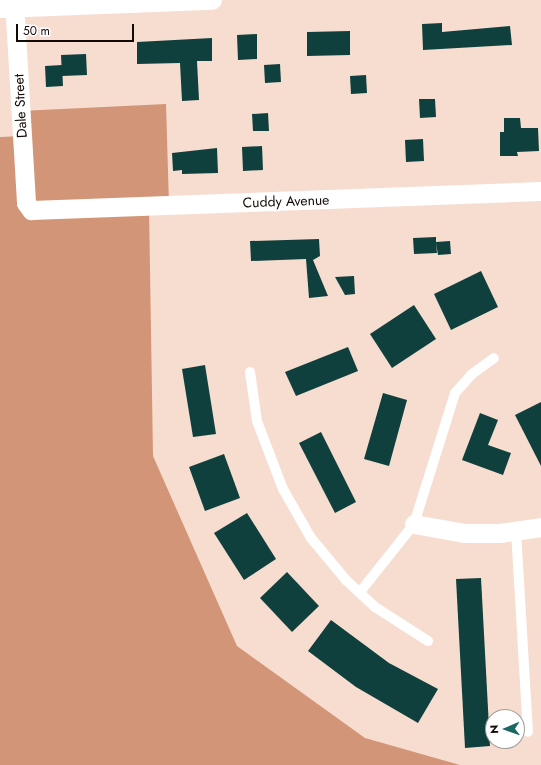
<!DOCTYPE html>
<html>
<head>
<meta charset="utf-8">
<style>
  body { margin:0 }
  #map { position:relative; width:541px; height:765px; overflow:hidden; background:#f7ddd0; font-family:Jost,sans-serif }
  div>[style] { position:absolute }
  .forest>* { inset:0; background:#d29577 }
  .building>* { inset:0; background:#0f403d }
  .lane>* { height:10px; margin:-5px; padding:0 5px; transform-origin:5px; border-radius:5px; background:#fff }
  .street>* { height:19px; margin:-9.5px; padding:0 9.5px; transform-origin:9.5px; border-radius:9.5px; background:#fff }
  span { translate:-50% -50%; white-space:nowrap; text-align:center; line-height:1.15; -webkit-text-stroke:4px #fff; paint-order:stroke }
  .street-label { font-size:14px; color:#120a06 }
  .north { position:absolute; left:485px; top:709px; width:40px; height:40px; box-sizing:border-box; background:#fff; border:1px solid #a09d9b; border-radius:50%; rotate:268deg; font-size:11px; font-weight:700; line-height:16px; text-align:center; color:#120a06 }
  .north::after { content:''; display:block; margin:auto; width:14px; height:18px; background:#1b6762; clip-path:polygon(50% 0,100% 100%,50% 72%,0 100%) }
  .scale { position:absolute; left:16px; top:24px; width:118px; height:18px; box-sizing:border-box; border:2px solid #120a06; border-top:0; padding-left:5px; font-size:12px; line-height:14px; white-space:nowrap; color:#120a06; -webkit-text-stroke:3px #fff; paint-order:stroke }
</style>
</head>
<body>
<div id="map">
  <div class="forest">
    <i style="clip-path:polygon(166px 104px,169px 205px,149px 206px,153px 456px,237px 646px,365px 738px,460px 765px,0 765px,0 137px,22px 136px,20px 111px)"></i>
  </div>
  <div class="building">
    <i style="clip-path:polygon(442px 23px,442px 32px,510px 26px,512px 45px,423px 50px,422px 24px)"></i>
    <i style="clip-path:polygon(350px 31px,350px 55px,307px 56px,307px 32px)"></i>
    <i style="clip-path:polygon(257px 34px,257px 59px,238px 60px,237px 35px)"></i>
    <i style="clip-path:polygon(212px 38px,212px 61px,197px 61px,199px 100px,182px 101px,180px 63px,137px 64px,137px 42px)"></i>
    <i style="clip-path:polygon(86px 54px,87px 75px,62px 76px,61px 55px)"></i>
    <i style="clip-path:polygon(280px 64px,281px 82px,265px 83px,264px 65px)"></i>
    <i style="clip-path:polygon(62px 65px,63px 86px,46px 87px,45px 66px)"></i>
    <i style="clip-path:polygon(366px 75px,367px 93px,351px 94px,350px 76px)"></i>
    <i style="clip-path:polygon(419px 99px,435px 99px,436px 117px,420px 118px)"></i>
    <i style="clip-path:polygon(268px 113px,269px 131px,253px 131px,252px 114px)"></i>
    <i style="clip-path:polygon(504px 118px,520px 118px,521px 128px,538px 128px,539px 151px,517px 152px,518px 156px,500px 156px,500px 132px,504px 132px)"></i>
    <i style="clip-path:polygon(423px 139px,424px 161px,406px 162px,405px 140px)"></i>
    <i style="clip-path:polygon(262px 146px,263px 170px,243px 171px,242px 147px)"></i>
    <i style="clip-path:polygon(217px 148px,218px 173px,182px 174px,182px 170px,173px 171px,172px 153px)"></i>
    <i style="clip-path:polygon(436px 237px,436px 242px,450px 241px,451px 254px,438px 255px,436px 243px,437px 253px,414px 254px,413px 238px)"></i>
    <i style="clip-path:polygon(319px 239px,320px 256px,313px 260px,328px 296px,309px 298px,306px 259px,251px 261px,250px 241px)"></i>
    <i style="clip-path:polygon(481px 271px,498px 307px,451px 330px,434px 294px)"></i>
    <i style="clip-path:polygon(354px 276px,355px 294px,345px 295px,335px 277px)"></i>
    <i style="clip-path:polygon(414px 305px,436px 339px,392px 368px,370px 334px)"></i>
    <i style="clip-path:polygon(348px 347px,358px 371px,296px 396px,285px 372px)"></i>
    <i style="clip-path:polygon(205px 365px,216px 434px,193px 437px,182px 369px)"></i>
    <i style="clip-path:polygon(383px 393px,407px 400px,389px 466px,364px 459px)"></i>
    <i style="clip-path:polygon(541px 402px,541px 466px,515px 415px)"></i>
    <i style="clip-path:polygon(480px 413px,498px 420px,488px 445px,511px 453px,503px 475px,462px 460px)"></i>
    <i style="clip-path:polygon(321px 432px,356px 502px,335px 513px,299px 443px)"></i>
    <i style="clip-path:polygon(224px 454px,240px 498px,205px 511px,189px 467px)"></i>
    <i style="clip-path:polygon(247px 513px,276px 559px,244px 580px,214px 533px)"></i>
    <i style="clip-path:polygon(287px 572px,319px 606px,292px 632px,260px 598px)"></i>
    <i style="clip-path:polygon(481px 578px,490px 746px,465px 748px,456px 579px)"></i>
    <i style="clip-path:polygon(331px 620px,389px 663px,438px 689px,418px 723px,356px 687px,308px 651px)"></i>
  </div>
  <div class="lane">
    <i style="left:250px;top:372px;width:49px;rotate:81.9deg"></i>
    <i style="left:257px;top:421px;width:73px;rotate:69.1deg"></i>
    <i style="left:283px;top:489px;width:56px;rotate:60.3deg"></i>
    <i style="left:311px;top:538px;width:55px;rotate:50.2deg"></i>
    <i style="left:346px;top:580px;width:40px;rotate:43deg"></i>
    <i style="left:375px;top:607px;width:63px;rotate:32.7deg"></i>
    <i style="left:516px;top:531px;width:201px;rotate:86.6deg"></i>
    <i style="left:360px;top:592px;width:87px;rotate:-51.5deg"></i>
    <i style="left:414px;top:524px;width:137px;rotate:-72.6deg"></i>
    <i style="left:455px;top:393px;width:25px;rotate:-48deg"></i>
    <i style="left:472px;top:374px;width:27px;rotate:-36deg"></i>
  </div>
  <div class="street">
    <i style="left:14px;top:0;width:203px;rotate:86.6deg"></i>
    <i style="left:26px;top:203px;width:9px;rotate:54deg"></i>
    <i style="left:31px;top:210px;width:510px;rotate:-2.13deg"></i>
    <i style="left:0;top:8px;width:212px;rotate:-2.2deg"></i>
    <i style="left:414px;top:524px;width:52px;rotate:10deg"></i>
    <i style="left:465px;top:533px;width:35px"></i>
    <i style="left:500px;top:533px;width:41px;rotate:-8.3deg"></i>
  </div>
  <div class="street-label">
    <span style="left:20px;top:106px;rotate:-93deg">Dale Street</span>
    <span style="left:286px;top:201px;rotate:-2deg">Cuddy Avenue</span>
  </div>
  <div class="north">N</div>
  <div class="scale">50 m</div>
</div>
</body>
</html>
